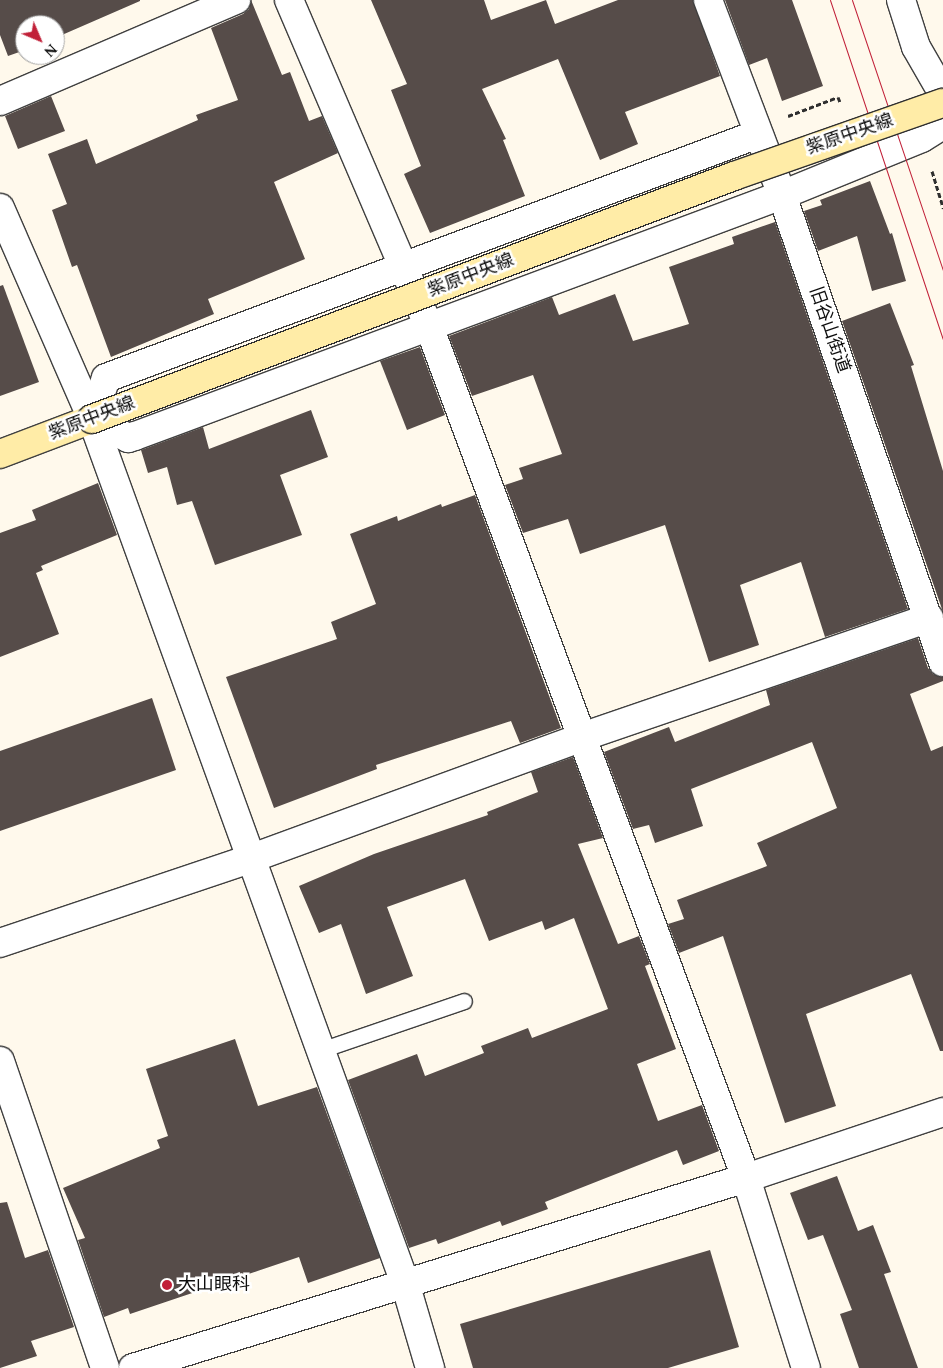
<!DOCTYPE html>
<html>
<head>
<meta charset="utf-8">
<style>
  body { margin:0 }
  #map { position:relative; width:943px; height:1368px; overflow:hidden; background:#fff9ec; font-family:Spectral,"Noto Sans JP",serif }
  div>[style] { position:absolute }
  .building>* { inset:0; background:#564c49 }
  .path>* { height:3px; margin-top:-1.5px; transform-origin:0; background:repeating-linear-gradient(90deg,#2f2f2f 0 5px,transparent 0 7.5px) }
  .roads { filter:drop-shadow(1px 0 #404040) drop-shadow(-1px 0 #404040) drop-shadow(0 1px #404040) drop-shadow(0 -1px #404040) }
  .lane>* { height:15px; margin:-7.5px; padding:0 7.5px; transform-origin:7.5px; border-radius:7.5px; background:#fff }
  .street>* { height:28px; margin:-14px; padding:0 14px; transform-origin:14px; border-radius:14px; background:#fff }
  .secondary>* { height:28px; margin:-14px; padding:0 14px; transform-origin:14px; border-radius:14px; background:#ffeca7 }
  .tram>* { height:1px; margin:-0.5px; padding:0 0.5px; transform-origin:0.5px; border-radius:0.5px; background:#c12038 }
  .bridges { filter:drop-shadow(1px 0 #2f2f2f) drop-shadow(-1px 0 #2f2f2f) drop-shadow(0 1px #2f2f2f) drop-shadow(0 -1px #2f2f2f) }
  .secondary-bridge>* { height:28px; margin:-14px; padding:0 14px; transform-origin:14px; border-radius:14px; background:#ffeca7 }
  .dots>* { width:14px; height:14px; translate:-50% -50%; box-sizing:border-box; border:2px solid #fff; border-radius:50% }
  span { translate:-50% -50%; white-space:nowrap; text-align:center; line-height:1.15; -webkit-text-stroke:5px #fff; paint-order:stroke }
  .street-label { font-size:18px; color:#0d0d0d }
  .poi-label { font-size:18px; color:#0d0d0d }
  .left { translate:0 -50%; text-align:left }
  .north { position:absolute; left:15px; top:15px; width:50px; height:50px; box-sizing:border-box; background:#fff; border:1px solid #9e9e9e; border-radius:50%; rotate:135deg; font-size:14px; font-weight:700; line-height:20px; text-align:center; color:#0d0d0d }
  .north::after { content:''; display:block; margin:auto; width:18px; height:22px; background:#c12038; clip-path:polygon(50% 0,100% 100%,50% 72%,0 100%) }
</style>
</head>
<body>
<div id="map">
  <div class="building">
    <i style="clip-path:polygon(0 0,140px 0,140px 1px,55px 38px,55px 25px,25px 25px,25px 50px,8px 56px,0 35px)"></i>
    <i style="clip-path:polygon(251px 0,282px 75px,290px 72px,309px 121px,322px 116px,338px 153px,274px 182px,305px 259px,208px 299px,214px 314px,111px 357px,77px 265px,72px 267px,52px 210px,67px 204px,48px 154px,87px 139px,96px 164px,198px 120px,196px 115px,238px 100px,211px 28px,243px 14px,249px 9px)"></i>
    <i style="clip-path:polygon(371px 0,484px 0,491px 20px,546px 0,555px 24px,618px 0,693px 0,720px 76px,625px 112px,638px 144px,600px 160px,558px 59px,482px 89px,506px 139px,503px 140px,525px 196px,430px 233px,404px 174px,421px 166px,391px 90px,407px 84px)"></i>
    <i style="clip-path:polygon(725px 0,792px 0,823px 86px,782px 101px,767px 58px,749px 65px)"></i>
    <i style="clip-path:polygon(51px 96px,65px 131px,18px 149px,5px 116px)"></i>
    <i style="clip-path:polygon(870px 181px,890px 234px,892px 233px,906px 281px,872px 291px,857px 236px,818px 251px,804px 211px,822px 205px,820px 200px)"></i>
    <i style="clip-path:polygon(775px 222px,908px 609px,825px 637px,801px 562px,740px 585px,759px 645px,709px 662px,665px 525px,580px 554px,568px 519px,523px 533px,505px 485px,523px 479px,519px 468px,562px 454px,533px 375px,472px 396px,449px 336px,552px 297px,559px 315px,615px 294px,633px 341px,689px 324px,669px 267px,734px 244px,732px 237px)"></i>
    <i style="clip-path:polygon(3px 285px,39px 382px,0 396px,0 286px)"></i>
    <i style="clip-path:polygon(890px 303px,914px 365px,911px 366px,943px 471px,943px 612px,842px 321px)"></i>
    <i style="clip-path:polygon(420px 347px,445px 415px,407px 430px,380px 361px)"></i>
    <i style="clip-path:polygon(311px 410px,328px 457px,280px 475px,302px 535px,215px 565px,192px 501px,177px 505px,167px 467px,148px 473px,141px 450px,203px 427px,209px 449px)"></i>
    <i style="clip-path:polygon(98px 483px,117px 535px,41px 566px,43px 570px,36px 573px,59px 634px,0 657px,0 533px,36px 520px,32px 510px)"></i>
    <i style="clip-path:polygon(475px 495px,561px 728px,520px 743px,511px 721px,376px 765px,377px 769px,274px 808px,226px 677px,337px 639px,331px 622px,376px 604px,350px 534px,397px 516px,398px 521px,441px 504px,442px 507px)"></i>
    <i style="clip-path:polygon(918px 638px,928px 668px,933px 674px,943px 677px,943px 681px,910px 694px,931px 751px,943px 746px,943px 1051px,940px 1051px,911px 974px,806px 1014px,836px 1106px,785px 1123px,723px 936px,679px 953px,668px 924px,684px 919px,677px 900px,767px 866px,757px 843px,837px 808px,812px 742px,691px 789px,703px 826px,655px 843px,649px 825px,633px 829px,604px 752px,669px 727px,675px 742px,770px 705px,766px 690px)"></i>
    <i style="clip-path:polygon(152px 698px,176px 770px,0 831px,0 751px)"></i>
    <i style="clip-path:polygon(573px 757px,603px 838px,578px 844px,618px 944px,639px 936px,650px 964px,645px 966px,676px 1049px,637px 1064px,658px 1121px,702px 1105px,719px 1151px,683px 1165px,677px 1150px,545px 1202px,548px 1209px,502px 1226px,500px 1221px,438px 1244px,436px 1239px,409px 1248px,348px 1080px,417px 1054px,425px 1076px,484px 1053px,481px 1046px,528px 1028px,532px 1038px,608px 1009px,574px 918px,545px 930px,542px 921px,489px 941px,465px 879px,387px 907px,413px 976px,366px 994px,341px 924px,319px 933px,299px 886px,374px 854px,488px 815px,487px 812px,538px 792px,531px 772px)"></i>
    <i style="clip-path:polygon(235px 1039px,258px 1106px,317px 1087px,380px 1258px,308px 1283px,299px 1257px,130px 1314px,128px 1308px,104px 1317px,78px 1240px,85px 1238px,63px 1188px,160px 1148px,157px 1140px,168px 1136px,146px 1069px)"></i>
    <i style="clip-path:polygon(837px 1176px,858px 1231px,873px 1225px,891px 1272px,884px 1274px,918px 1368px,859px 1368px,840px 1314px,852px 1310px,823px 1235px,808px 1240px,790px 1193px)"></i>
    <i style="clip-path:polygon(7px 1202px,25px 1258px,48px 1250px,74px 1327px,31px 1341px,37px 1356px,0 1368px,0 1203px)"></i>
    <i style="clip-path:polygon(710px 1250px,739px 1347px,668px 1368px,473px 1368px,460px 1324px)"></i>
  </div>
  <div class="path">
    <i style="left:788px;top:116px;width:53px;rotate:-20.8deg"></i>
    <i style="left:838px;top:97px;width:5px;rotate:68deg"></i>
    <i style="left:932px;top:171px;width:39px;rotate:73deg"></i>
  </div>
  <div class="roads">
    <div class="lane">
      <i style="left:321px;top:1050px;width:151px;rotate:-18.9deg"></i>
    </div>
    <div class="street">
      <i style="left:289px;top:0;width:358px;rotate:66.8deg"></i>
      <i style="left:430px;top:329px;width:906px;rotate:69.58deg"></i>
      <i style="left:746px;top:1178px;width:199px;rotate:72.5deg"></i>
      <i style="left:708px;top:0;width:209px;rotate:69.2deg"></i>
      <i style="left:782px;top:195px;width:494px;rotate:71deg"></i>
      <i style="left:901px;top:0;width:49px;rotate:72.3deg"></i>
      <i style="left:916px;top:47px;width:54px;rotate:60.1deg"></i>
      <i style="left:0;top:101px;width:257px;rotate:-23.2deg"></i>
      <i style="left:0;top:208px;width:230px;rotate:66.4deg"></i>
      <i style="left:92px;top:419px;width:919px;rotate:70.09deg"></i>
      <i style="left:405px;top:1283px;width:89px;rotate:73.6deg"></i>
      <i style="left:92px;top:419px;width:41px;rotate:27.8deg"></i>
      <i style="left:128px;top:438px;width:7px;rotate:-16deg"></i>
      <i style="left:135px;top:436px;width:690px;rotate:-20.43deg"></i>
      <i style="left:782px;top:195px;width:151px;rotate:-22.2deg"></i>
      <i style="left:922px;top:138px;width:25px;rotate:-32deg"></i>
      <i style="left:92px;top:419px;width:43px;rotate:-71.1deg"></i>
      <i style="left:106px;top:378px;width:696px;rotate:-20.52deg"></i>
      <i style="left:0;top:943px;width:266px;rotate:-18.6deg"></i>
      <i style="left:252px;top:858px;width:351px;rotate:-20.1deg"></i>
      <i style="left:582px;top:737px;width:367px;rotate:-18.9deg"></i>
      <i style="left:0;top:1061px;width:324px;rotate:71.1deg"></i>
      <i style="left:133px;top:1368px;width:642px;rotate:-17.22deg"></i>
      <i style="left:746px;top:1178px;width:208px;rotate:-18.5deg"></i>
    </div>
    <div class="secondary">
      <i style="left:0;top:454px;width:98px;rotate:-20.8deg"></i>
    </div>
  </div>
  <div class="tram">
    <i style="left:830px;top:0;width:357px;rotate:71.6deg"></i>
    <i style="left:852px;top:0;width:285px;rotate:71.4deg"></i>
  </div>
  <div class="bridges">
    <div class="secondary-bridge">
      <i style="left:92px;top:419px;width:686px;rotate:-20.73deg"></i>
      <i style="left:734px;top:176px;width:221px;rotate:-19.3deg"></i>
    </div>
  </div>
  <div class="dots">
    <i style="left:167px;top:1285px;background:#c12038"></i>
  </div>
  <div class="street-label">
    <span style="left:850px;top:135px;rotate:-19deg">紫原中央線</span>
    <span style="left:471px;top:276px;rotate:-21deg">紫原中央線</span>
    <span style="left:829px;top:330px;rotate:71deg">旧谷山街道</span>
    <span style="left:92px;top:419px;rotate:-21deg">紫原中央線</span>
  </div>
  <div class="poi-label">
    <span class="left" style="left:178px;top:1285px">大山眼科</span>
  </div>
  <div class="north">N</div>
</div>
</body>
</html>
